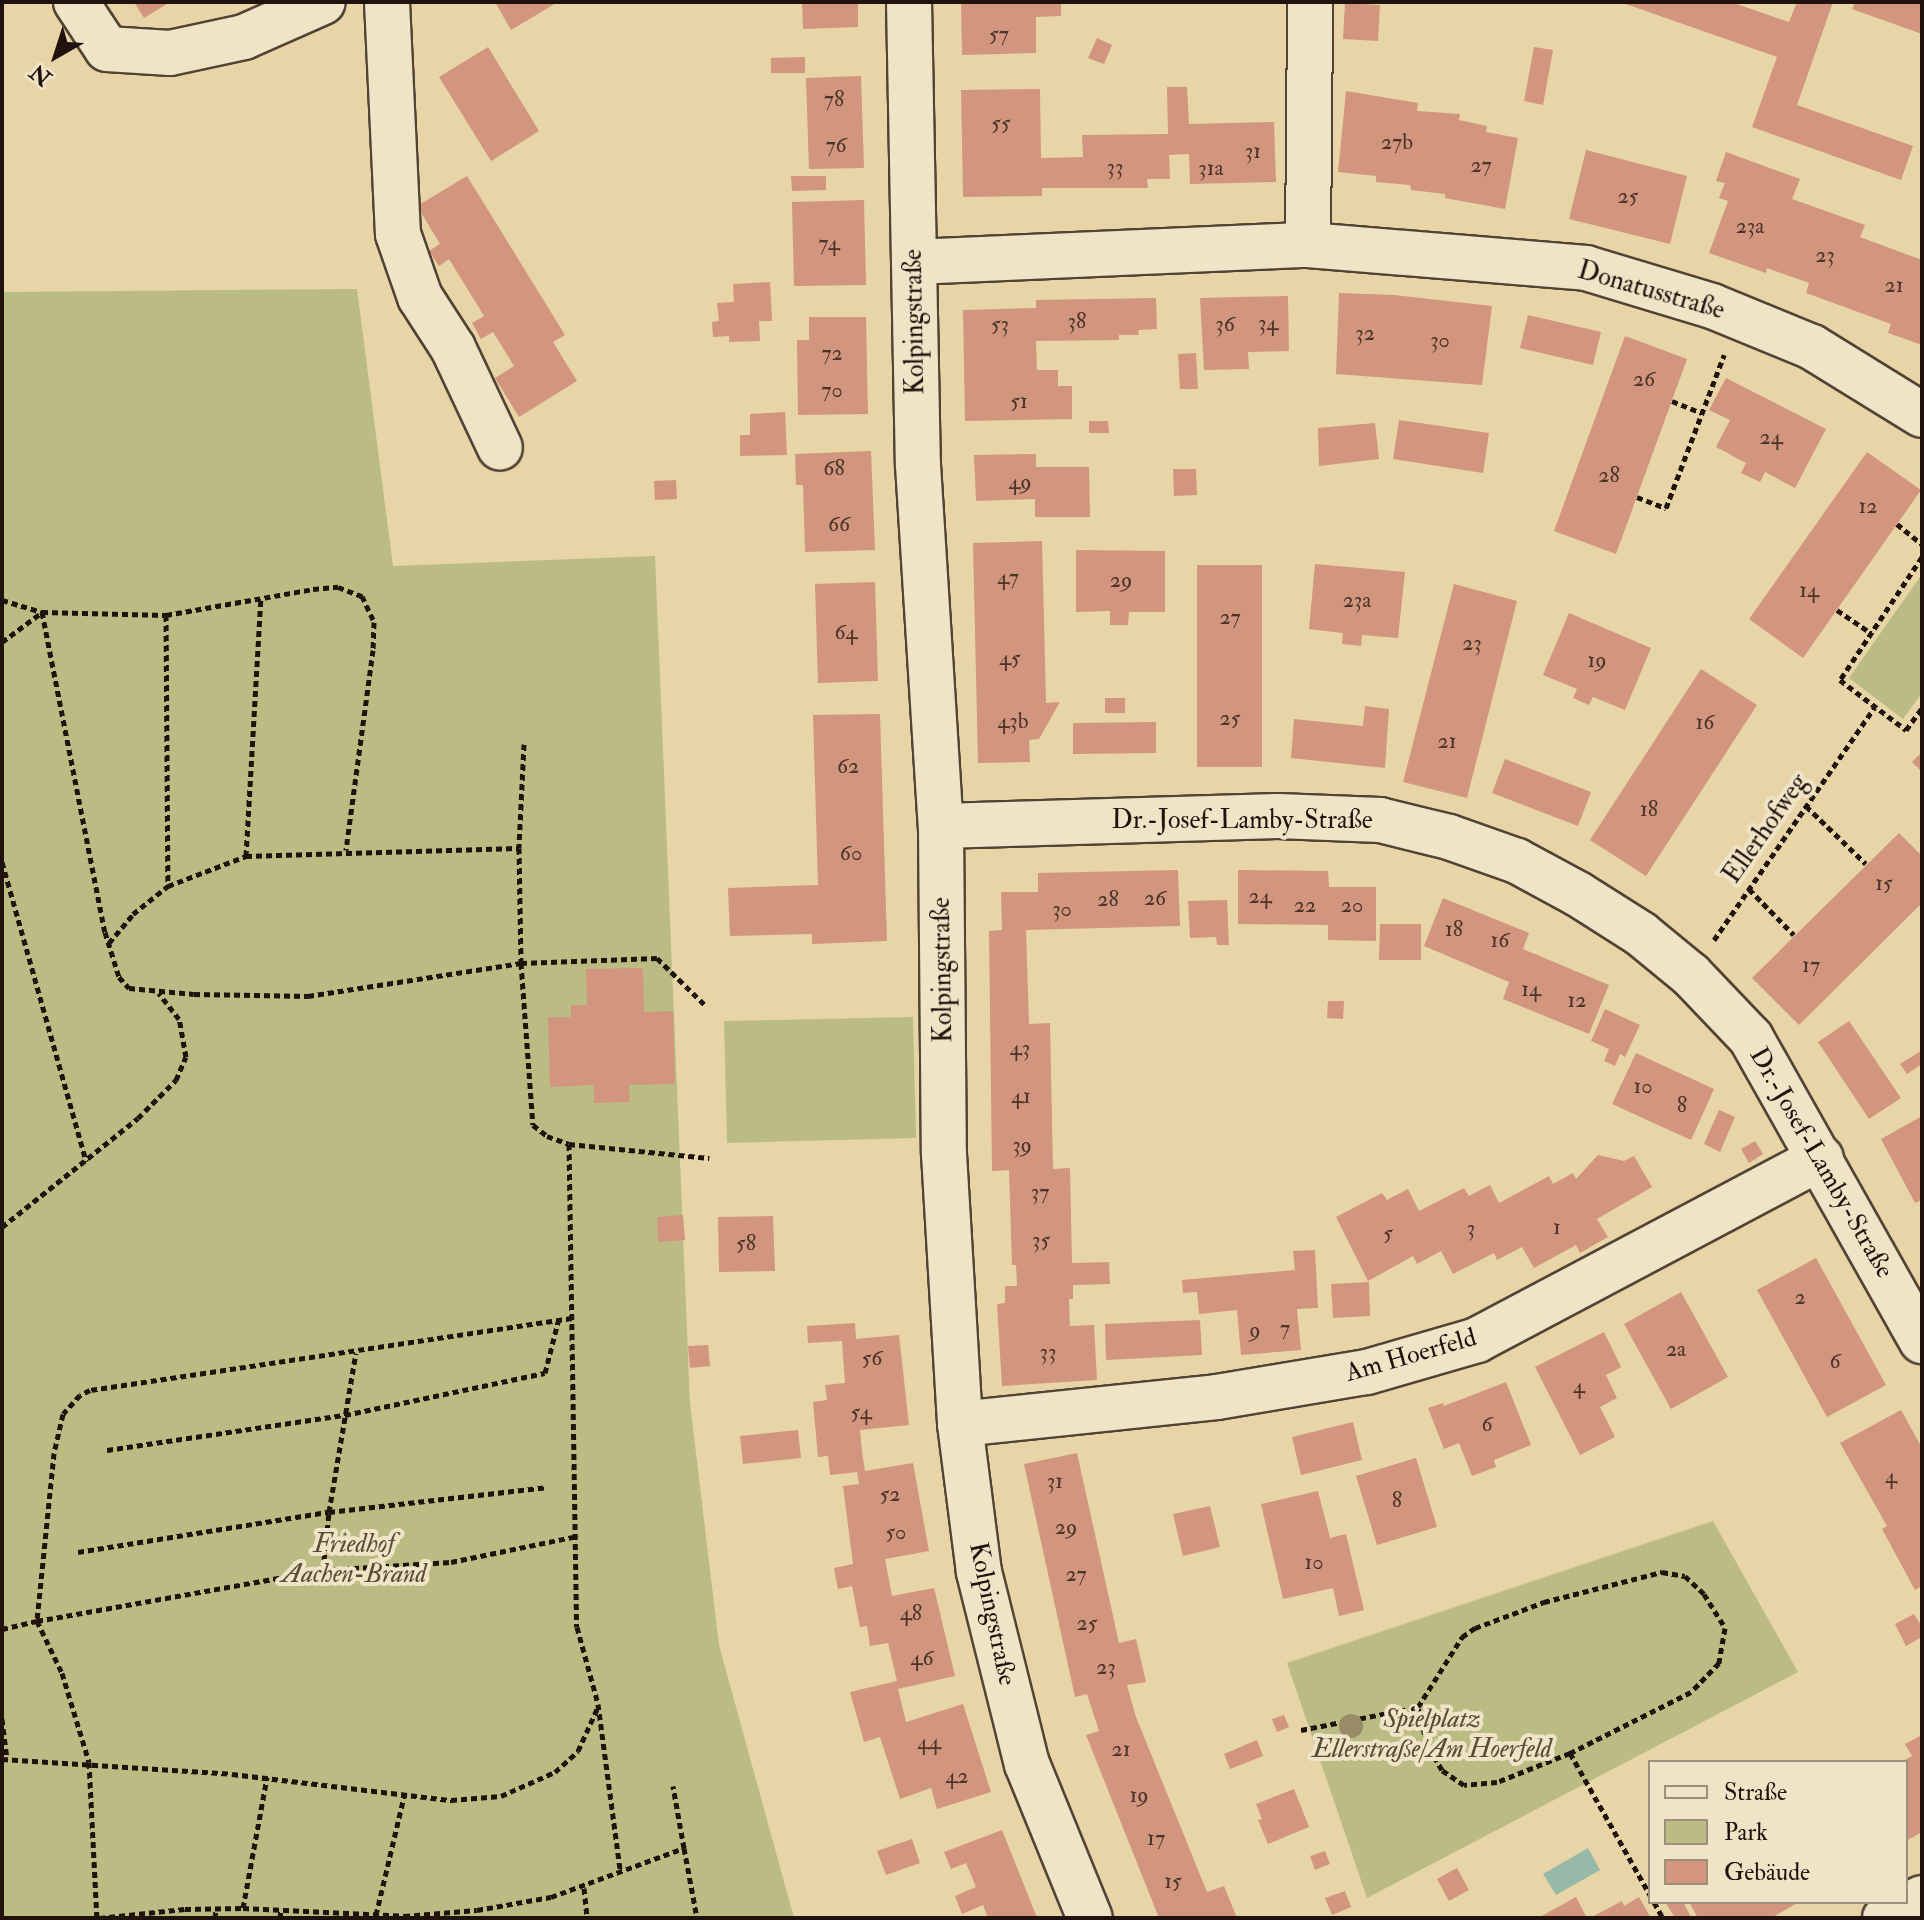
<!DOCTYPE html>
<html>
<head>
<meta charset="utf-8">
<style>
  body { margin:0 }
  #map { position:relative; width:1924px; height:1920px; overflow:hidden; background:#e7d5a8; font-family:"IM FELL Double Pica",serif }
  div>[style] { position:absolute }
  .green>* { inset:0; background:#babc84 }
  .water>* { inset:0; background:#97b9a7 }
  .building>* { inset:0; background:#d2957d }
  .path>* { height:5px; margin-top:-2.5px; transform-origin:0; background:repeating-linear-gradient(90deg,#20130e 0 6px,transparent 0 10px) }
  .roads { filter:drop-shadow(2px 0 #524434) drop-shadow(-2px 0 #524434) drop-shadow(0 2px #524434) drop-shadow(0 -2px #524434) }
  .minor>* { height:44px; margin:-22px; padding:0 22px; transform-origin:22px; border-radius:22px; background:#efe4c6 }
  .trees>* { width:24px; height:24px; margin:-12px; border-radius:50%; background:#978b6a }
  span { translate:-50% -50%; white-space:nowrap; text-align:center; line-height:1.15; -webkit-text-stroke:8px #efe4c6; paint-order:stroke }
  .number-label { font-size:22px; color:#4c342a }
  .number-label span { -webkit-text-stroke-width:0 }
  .street-label { font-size:26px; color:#20130e }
  .park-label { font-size:26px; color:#564e37; font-style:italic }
  .frame { position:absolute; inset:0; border:4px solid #20130e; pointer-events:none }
  .legend { position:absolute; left:1648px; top:1760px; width:260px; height:144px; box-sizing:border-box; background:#efe4c6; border:2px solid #9c907c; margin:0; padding:10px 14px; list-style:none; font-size:24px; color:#20130e }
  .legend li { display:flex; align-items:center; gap:16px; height:40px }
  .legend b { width:40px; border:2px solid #9c907c }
  .north { position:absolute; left:16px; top:16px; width:80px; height:80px; -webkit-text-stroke:6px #efe4c6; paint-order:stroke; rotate:219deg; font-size:22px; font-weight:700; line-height:32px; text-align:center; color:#20130e }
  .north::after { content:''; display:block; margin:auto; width:28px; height:36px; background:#20130e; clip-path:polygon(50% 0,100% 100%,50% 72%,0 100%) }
</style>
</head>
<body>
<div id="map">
  <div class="green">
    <i style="clip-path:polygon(357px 289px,393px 566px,655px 556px,690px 1403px,719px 1645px,794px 1918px,2px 1918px,2px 292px)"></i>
    <i style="clip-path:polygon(1922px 574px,1922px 693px,1903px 719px,1849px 678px)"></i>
    <i style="clip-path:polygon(913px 1017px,916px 1138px,727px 1143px,724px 1021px)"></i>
    <i style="clip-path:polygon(1713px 1521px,1798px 1672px,1367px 1898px,1287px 1663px)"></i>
  </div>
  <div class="water">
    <i style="clip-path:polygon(1588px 1848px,1600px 1870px,1556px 1895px,1543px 1874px)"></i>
  </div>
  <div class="building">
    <i style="clip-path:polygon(134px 2px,170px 2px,144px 18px)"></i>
    <i style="clip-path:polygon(495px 2px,558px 2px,511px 30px)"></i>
    <i style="clip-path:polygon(802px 2px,858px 2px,858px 27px,803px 29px)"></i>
    <i style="clip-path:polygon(961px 2px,1061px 2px,1061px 16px,1036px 17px,1036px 53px,962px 55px)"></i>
    <i style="clip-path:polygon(1620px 2px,1731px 2px,1789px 22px,1797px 2px,1833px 2px,1797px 105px,1913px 146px,1901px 180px,1752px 127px,1777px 57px)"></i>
    <i style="clip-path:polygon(1855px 2px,1922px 2px,1922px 34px,1852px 9px)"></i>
    <i style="clip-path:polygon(1345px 3px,1380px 5px,1378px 41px,1343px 39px)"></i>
    <i style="clip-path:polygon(1097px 38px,1112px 45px,1104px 64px,1088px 58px)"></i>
    <i style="clip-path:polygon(488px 47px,539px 131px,491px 161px,439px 77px)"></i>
    <i style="clip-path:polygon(1534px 47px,1553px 50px,1543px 105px,1524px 101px)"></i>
    <i style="clip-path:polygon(805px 57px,805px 73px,771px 73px,771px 58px)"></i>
    <i style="clip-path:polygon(861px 76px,864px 168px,809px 169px,806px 78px)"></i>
    <i style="clip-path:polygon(1167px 87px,1187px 87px,1189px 124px,1274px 122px,1276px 182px,1190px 184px,1189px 154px,1169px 155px,1170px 179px,1147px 179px,1148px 188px,1042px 188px,1042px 196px,963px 197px,961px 90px,1040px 89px,1041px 158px,1083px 157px,1082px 135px,1168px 134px)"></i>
    <i style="clip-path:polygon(1346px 91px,1418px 103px,1417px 111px,1460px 114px,1459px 120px,1487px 126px,1486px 132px,1518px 138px,1505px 209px,1445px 198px,1445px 194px,1411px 190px,1410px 185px,1376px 182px,1376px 176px,1338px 172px)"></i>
    <i style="clip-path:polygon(1586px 150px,1687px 176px,1670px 244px,1569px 219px)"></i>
    <i style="clip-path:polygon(1726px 152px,1800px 179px,1792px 199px,1865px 225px,1860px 237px,1922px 260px,1922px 345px,1888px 333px,1891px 324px,1806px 293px,1809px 283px,1767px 268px,1766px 273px,1709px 253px,1728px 201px,1719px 198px,1725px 183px,1716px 181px)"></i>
    <i style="clip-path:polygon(467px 176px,565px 335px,553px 342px,577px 381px,519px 417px,495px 378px,514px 366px,493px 332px,481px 339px,472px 323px,484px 316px,449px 259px,439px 266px,429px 251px,440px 244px,417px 206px)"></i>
    <i style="clip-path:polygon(791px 176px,826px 176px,826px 190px,792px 191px)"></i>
    <i style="clip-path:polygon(864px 200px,866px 285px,794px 286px,792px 202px)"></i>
    <i style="clip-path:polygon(770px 282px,772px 321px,759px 321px,760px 341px,729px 342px,729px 336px,713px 337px,712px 322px,719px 321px,717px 303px,734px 302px,733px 284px)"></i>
    <i style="clip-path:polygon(1339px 293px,1394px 295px,1492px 306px,1482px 385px,1336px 374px)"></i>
    <i style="clip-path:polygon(1288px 296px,1289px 351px,1248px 352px,1249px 369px,1204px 370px,1200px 298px)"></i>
    <i style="clip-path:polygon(1156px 298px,1157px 329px,1138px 330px,1139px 335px,1119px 335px,1119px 340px,1036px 341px,1037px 370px,1058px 370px,1058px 386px,1072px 386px,1072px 419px,965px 421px,963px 310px,1036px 308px,1036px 300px)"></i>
    <i style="clip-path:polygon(1528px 315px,1601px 332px,1593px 365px,1520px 348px)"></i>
    <i style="clip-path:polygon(809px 317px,866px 317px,868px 414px,798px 415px,797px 340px,809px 340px)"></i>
    <i style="clip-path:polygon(1625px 336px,1687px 359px,1616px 554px,1554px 531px)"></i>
    <i style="clip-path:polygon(1196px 353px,1198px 389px,1180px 389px,1178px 354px)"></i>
    <i style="clip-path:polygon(1726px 378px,1826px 429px,1795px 488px,1765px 472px,1760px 482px,1741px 473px,1746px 463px,1716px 447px,1730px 420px,1709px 410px)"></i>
    <i style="clip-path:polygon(785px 412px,787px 455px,740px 456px,740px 435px,750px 435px,750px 414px)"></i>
    <i style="clip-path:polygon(1399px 420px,1489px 433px,1483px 473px,1393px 459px)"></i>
    <i style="clip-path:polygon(1089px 421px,1108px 421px,1109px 433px,1089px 433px)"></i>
    <i style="clip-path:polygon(1375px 423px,1379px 459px,1319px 466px,1318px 428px)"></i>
    <i style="clip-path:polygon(871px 451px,875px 550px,805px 552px,803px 485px,796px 485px,795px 454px)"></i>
    <i style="clip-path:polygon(1867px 452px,1921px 490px,1803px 658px,1749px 619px)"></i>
    <i style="clip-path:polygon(1036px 454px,1036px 467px,1089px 467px,1090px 517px,1035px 517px,1035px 499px,976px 501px,974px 455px)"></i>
    <i style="clip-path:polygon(1173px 469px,1196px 469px,1197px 495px,1174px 496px)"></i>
    <i style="clip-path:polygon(676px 480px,677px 499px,655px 500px,654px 481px)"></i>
    <i style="clip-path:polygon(1042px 541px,1046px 703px,1060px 702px,1039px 739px,1029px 740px,1030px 762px,978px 763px,973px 543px)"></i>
    <i style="clip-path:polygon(1076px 550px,1165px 551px,1165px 612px,1129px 612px,1128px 625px,1110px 625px,1110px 611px,1076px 612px)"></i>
    <i style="clip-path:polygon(1315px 564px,1405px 572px,1398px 638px,1362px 635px,1361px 646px,1342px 644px,1343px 633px,1309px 629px)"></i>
    <i style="clip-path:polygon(1197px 565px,1262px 565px,1262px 767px,1197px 767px)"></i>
    <i style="clip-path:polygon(875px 582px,878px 681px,818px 683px,815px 584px)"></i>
    <i style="clip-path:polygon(1454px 584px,1517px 601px,1467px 798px,1403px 782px)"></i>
    <i style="clip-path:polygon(1569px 613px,1651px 648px,1625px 710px,1593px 697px,1589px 705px,1573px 698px,1577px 689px,1543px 675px)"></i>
    <i style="clip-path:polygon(1701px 669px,1757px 705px,1646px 876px,1590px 840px)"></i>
    <i style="clip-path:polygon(1105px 698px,1125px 698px,1125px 713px,1105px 713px)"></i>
    <i style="clip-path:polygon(1365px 706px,1389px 709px,1385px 768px,1291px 758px,1294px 719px,1363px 726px)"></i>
    <i style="clip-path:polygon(880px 714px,887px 941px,812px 944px,812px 934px,730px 936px,728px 888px,818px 885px,813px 715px)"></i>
    <i style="clip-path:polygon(1156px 722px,1156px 753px,1073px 754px,1073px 723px)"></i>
    <i style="clip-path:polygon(1922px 752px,1922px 772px,1912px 762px)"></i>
    <i style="clip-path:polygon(1505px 759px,1591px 792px,1578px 826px,1492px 793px)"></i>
    <i style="clip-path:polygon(1899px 833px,1922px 856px,1922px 903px,1799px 1025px,1752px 978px)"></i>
    <i style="clip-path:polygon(1178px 870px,1180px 926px,1026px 930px,1029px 1024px,1050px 1023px,1053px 1169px,1070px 1168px,1072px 1263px,1109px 1262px,1110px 1284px,1073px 1285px,1073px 1299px,1069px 1299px,1070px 1326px,1094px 1325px,1097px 1380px,1002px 1386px,997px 1304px,1005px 1303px,1005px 1286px,1017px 1286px,1016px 1265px,1012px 1265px,1009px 1170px,992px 1171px,989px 931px,1002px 930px,1001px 892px,1038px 892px,1038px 873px)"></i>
    <i style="clip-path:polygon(1238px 870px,1328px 871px,1329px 887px,1376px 887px,1376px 941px,1328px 940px,1328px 925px,1238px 924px)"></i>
    <i style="clip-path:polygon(1443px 898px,1529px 933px,1523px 949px,1609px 985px,1589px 1034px,1503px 999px,1509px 982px,1424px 946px)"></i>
    <i style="clip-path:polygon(1227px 900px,1229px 945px,1217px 945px,1216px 937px,1190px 938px,1188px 901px)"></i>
    <i style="clip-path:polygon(1380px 924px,1421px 924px,1421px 960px,1379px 960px)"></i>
    <i style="clip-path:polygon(643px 968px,644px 1012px,673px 1011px,675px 1084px,629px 1085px,630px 1102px,594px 1103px,594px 1085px,550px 1087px,548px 1017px,571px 1017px,571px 1005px,587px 1005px,586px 969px)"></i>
    <i style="clip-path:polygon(1328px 1001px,1344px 1001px,1343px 1019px,1327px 1018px)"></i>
    <i style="clip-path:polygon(1605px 1009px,1640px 1025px,1625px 1057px,1620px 1054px,1615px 1066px,1604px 1061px,1609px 1049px,1591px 1041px)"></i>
    <i style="clip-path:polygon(1849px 1021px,1901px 1098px,1869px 1119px,1818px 1042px)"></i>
    <i style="clip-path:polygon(1921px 1051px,1922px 1064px,1907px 1074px,1900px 1064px)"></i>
    <i style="clip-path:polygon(1636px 1053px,1714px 1089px,1691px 1140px,1612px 1104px)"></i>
    <i style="clip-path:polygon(1719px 1110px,1735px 1117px,1720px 1152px,1704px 1144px)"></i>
    <i style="clip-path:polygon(1922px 1116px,1922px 1200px,1915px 1203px,1881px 1139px)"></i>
    <i style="clip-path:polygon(1755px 1141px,1763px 1154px,1749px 1163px,1741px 1149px)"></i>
    <i style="clip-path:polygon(1598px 1155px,1624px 1161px,1634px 1156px,1652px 1187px,1597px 1219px,1608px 1237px,1580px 1253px,1576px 1245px,1534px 1268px,1522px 1247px,1497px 1260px,1494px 1253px,1453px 1274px,1441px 1251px,1417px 1264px,1413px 1256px,1368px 1281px,1336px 1217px,1382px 1193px,1387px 1200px,1408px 1189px,1419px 1211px,1464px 1188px,1469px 1196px,1490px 1185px,1499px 1203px,1549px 1176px,1553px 1184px,1573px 1173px,1576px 1179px)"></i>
    <i style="clip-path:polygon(683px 1215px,685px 1240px,658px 1242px,657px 1217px)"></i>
    <i style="clip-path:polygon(773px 1216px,775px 1271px,719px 1272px,718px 1217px)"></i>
    <i style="clip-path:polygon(1315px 1250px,1318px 1308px,1297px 1309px,1301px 1350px,1241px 1355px,1237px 1310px,1199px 1314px,1197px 1292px,1183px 1293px,1182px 1280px,1295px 1270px,1293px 1251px)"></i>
    <i style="clip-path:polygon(1816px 1258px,1886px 1385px,1827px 1417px,1757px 1290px)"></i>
    <i style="clip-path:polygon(1369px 1282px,1370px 1316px,1333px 1318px,1331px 1284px)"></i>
    <i style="clip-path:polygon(1681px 1292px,1728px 1377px,1671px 1409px,1624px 1324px)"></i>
    <i style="clip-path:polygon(1200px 1320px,1202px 1355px,1106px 1360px,1105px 1324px)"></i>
    <i style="clip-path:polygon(855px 1323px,856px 1339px,899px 1335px,909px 1425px,860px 1430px,862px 1452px,865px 1471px,913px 1463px,929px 1551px,885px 1559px,892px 1596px,934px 1588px,955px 1676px,898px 1689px,906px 1722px,963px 1704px,991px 1792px,937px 1809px,931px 1788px,900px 1799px,880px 1737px,864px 1742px,850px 1692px,897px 1681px,888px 1643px,870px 1646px,867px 1626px,860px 1627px,852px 1586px,838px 1589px,834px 1568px,853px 1564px,843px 1486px,859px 1484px,857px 1472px,830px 1475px,828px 1456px,818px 1457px,813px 1402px,827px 1400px,825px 1385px,845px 1383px,842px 1341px,808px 1343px,807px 1326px)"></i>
    <i style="clip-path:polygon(1604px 1332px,1621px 1367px,1606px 1375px,1617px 1398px,1600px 1407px,1615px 1437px,1580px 1455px,1535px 1367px)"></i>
    <i style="clip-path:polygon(708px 1345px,710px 1366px,690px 1368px,688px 1346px)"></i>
    <i style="clip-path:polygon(1506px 1382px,1531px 1445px,1494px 1460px,1496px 1467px,1472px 1476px,1459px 1443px,1444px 1449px,1428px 1408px,1443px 1403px,1444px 1406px)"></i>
    <i style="clip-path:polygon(1901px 1410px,1922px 1448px,1922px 1586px,1915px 1590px,1882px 1529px,1887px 1526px,1840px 1443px)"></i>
    <i style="clip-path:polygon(1353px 1422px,1362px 1460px,1301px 1475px,1292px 1437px)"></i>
    <i style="clip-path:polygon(798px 1430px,801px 1458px,743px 1464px,740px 1436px)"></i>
    <i style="clip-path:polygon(1077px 1453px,1119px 1643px,1136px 1639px,1146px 1682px,1127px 1685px,1136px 1717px,1207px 1892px,1224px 1886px,1237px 1918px,1159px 1918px,1086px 1735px,1099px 1731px,1087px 1694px,1075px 1697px,1024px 1464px)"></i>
    <i style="clip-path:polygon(1416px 1458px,1437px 1527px,1377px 1545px,1356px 1476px)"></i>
    <i style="clip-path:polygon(1318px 1491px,1330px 1538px,1346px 1534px,1364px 1610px,1339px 1616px,1333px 1588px,1283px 1599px,1261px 1504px)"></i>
    <i style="clip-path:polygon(1210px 1506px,1220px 1547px,1183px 1556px,1173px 1514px)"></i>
    <i style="clip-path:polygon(1914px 1614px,1922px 1627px,1922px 1637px,1906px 1646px,1895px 1624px)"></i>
    <i style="clip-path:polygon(1284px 1715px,1289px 1727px,1277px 1732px,1272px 1719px)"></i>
    <i style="clip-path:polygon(1922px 1735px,1922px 1832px,1906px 1841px,1906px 1762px,1901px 1762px,1912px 1756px,1905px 1744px)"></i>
    <i style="clip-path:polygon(1257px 1740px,1263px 1756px,1230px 1769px,1224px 1754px)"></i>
    <i style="clip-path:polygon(1294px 1789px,1309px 1827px,1268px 1844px,1258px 1820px,1262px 1819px,1256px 1804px)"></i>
    <i style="clip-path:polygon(1002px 1830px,1030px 1900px,1037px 1918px,988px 1918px,983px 1905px,962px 1914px,955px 1896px,976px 1887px,966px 1863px,951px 1869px,944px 1852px)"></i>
    <i style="clip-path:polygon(912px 1839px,920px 1863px,886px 1875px,877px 1851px)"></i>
    <i style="clip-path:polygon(1325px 1851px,1330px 1864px,1315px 1870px,1310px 1856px)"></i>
    <i style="clip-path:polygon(1457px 1868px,1469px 1890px,1449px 1901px,1437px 1879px)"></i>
    <i style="clip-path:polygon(1345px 1891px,1351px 1907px,1332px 1915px,1325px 1898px)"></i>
    <i style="clip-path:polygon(1576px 1897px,1587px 1918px,1538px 1918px)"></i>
    <i style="clip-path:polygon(1639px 1897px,1651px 1918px,1590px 1918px,1622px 1901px,1624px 1906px)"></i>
    <i style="clip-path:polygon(1665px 1902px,1683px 1902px,1691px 1917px,1675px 1918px)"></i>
    <i style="clip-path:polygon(1689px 1902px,1799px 1902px,1771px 1918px,1698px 1918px)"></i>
  </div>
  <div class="path">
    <i style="left:1672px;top:401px;width:32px;rotate:22deg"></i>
    <i style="left:1637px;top:497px;width:31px;rotate:21deg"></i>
    <i style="left:1666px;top:508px;width:164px;rotate:-69.2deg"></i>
    <i style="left:1897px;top:524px;width:32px;rotate:39deg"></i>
    <i style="left:1922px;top:557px;width:148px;rotate:123.7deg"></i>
    <i style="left:1840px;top:680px;width:83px;rotate:37.1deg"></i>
    <i style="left:1906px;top:730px;width:27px;rotate:-54deg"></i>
    <i style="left:2px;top:600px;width:42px;rotate:16.7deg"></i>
    <i style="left:42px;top:612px;width:124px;rotate:1.4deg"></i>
    <i style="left:166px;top:615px;width:149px;rotate:-10deg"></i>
    <i style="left:313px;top:589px;width:25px;rotate:-5deg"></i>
    <i style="left:338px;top:587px;width:26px;rotate:21deg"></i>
    <i style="left:362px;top:596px;width:29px;rotate:65deg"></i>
    <i style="left:374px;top:622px;width:28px;rotate:92deg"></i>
    <i style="left:373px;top:650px;width:202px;rotate:97.7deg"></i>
    <i style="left:1837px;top:610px;width:41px;rotate:34.1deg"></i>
    <i style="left:42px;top:612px;width:326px;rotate:78.9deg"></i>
    <i style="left:105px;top:932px;width:47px;rotate:72.7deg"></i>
    <i style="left:119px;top:977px;width:15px;rotate:48deg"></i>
    <i style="left:129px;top:988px;width:65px;rotate:5.3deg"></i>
    <i style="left:194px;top:994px;width:114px;rotate:1deg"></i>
    <i style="left:308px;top:996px;width:216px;rotate:-8.8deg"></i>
    <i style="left:521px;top:963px;width:136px;rotate:-2.1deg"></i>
    <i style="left:657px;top:958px;width:69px;rotate:44.4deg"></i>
    <i style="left:166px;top:615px;width:271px;rotate:89.6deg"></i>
    <i style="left:2px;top:642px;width:49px;rotate:-36.6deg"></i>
    <i style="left:524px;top:744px;width:104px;rotate:92.8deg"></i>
    <i style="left:519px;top:848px;width:115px;rotate:89deg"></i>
    <i style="left:521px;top:963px;width:162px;rotate:85.8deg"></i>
    <i style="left:533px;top:1125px;width:18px;rotate:38deg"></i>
    <i style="left:547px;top:1136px;width:23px;rotate:20deg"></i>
    <i style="left:569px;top:1144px;width:483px;rotate:89.1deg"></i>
    <i style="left:577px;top:1627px;width:80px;rotate:74.7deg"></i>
    <i style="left:598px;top:1704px;width:166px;rotate:82.4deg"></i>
    <i style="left:1806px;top:806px;width:83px;rotate:44deg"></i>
    <i style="left:246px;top:856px;width:257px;rotate:-86.7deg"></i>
    <i style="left:2px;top:862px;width:311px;rotate:74.3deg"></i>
    <i style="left:1749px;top:889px;width:64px;rotate:45.6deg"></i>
    <i style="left:1714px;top:940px;width:283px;rotate:-55.4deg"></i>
    <i style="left:109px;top:943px;width:38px;rotate:-50deg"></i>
    <i style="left:133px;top:914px;width:45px;rotate:-38.7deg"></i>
    <i style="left:168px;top:886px;width:84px;rotate:-21deg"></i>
    <i style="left:246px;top:856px;width:273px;rotate:-1.7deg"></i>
    <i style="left:569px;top:1144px;width:141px;rotate:5.7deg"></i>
    <i style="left:2px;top:1227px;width:174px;rotate:-38.7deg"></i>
    <i style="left:138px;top:1118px;width:54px;rotate:-45deg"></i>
    <i style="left:176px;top:1080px;width:25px;rotate:-67deg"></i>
    <i style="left:186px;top:1057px;width:39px;rotate:-100deg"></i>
    <i style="left:179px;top:1019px;width:33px;rotate:-128deg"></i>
    <i style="left:572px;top:1318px;width:487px;rotate:171.5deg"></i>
    <i style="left:90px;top:1390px;width:11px;rotate:153deg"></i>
    <i style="left:80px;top:1395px;width:25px;rotate:132deg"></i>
    <i style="left:63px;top:1414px;width:40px;rotate:103deg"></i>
    <i style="left:54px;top:1453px;width:169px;rotate:95.8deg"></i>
    <i style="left:37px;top:1621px;width:291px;rotate:-10.1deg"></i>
    <i style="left:323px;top:1570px;width:128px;rotate:-3.6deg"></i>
    <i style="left:451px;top:1562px;width:130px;rotate:-11.6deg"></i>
    <i style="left:107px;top:1450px;width:241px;rotate:-8.4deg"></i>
    <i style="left:345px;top:1415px;width:204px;rotate:-11.9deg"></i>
    <i style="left:545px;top:1373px;width:53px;rotate:-75.7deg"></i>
    <i style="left:78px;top:1552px;width:254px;rotate:-9.1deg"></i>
    <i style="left:329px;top:1512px;width:219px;rotate:-6.5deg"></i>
    <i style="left:323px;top:1570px;width:58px;rotate:-84.1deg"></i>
    <i style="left:329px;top:1512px;width:161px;rotate:-80.4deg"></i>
    <i style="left:1662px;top:1572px;width:23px;rotate:10deg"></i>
    <i style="left:1685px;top:1576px;width:26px;rotate:43deg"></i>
    <i style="left:1704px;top:1594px;width:40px;rotate:58deg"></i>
    <i style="left:1725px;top:1628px;width:36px;rotate:100deg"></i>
    <i style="left:1719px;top:1663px;width:40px;rotate:134deg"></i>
    <i style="left:1691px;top:1692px;width:136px;rotate:153.2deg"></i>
    <i style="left:1570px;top:1753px;width:79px;rotate:158.3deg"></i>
    <i style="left:1497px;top:1782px;width:33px;rotate:175deg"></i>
    <i style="left:1464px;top:1785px;width:27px;rotate:-146deg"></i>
    <i style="left:1442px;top:1770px;width:30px;rotate:-120deg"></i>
    <i style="left:1427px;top:1744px;width:38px;rotate:-104deg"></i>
    <i style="left:1418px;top:1707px;width:83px;rotate:-57.8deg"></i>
    <i style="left:1462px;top:1637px;width:16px;rotate:-35deg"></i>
    <i style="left:1475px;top:1628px;width:74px;rotate:-20.6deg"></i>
    <i style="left:1544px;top:1602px;width:122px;rotate:-14.3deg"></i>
    <i style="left:2px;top:1629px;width:36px;rotate:-13deg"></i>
    <i style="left:37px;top:1621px;width:58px;rotate:64.3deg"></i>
    <i style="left:62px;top:1673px;width:93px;rotate:73.1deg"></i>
    <i style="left:89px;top:1762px;width:156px;rotate:87.1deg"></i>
    <i style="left:2px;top:1719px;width:40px;rotate:82.9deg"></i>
    <i style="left:1301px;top:1730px;width:119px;rotate:-11.1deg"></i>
    <i style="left:1570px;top:1753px;width:163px;rotate:60.6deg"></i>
    <i style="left:2px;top:1759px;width:230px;rotate:3.7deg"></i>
    <i style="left:232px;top:1774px;width:221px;rotate:6.8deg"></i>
    <i style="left:451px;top:1800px;width:50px;rotate:-4.6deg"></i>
    <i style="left:501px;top:1796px;width:59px;rotate:-24deg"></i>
    <i style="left:555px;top:1772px;width:31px;rotate:-42deg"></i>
    <i style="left:578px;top:1751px;width:48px;rotate:-65.6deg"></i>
    <i style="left:684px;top:1848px;width:71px;rotate:79.5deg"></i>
    <i style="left:584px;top:1888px;width:30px;rotate:84deg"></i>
    <i style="left:1654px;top:1902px;width:18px;rotate:61deg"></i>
    <i style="left:243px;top:1908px;width:133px;rotate:-79.6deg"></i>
    <i style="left:376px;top:1915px;width:126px;rotate:-76.7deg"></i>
    <i style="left:99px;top:1918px;width:86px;rotate:-6deg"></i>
    <i style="left:185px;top:1909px;width:58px;rotate:-1deg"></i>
    <i style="left:243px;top:1908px;width:161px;rotate:2.8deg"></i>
    <i style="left:404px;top:1916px;width:73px;rotate:-4.7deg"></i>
    <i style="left:477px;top:1910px;width:75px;rotate:-10deg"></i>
    <i style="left:551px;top:1897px;width:142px;rotate:-20.2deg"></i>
    <i style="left:684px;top:1848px;width:63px;rotate:-100.1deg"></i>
    <i style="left:215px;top:1918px;width:10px;rotate:-84deg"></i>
    <i style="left:280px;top:1918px;width:9px;rotate:-84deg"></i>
  </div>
  <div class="roads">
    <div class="minor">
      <i style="left:76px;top:2px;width:56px;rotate:56.6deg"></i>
      <i style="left:107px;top:49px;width:63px;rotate:3.6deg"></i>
      <i style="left:170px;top:53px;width:76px;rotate:-12.2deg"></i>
      <i style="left:244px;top:37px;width:86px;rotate:-23.9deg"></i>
      <i style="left:387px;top:2px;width:232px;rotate:87.3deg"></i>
      <i style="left:398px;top:234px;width:67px;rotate:70.8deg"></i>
      <i style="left:420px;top:297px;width:61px;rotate:57.1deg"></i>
      <i style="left:453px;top:348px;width:110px;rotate:64.8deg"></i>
      <i style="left:909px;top:2px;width:463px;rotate:88.9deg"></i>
      <i style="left:918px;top:465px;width:362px;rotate:86.4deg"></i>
      <i style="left:941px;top:826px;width:328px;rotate:89.5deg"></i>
      <i style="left:944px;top:1154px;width:270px;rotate:86.6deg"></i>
      <i style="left:960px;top:1424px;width:149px;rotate:82.7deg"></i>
      <i style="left:979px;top:1572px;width:198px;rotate:76deg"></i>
      <i style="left:1027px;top:1764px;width:166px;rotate:67.8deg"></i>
      <i style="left:1308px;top:245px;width:243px;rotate:-89.5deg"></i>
      <i style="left:914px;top:262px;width:394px;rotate:-2.5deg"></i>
      <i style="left:1308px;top:245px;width:279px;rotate:4.7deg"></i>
      <i style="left:1586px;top:268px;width:132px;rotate:16.8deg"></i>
      <i style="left:1712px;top:306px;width:108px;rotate:22.3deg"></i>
      <i style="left:1812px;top:347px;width:129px;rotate:31.7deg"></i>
      <i style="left:941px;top:826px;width:337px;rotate:-1.7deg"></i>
      <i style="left:1278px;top:816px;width:102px;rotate:2.2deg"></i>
      <i style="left:1380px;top:820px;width:71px;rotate:13.8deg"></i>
      <i style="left:1449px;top:837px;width:72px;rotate:19.4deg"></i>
      <i style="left:1517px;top:861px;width:69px;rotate:28.4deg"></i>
      <i style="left:1578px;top:894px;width:75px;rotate:32.4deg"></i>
      <i style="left:1641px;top:934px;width:65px;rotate:39.4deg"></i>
      <i style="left:1691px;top:975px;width:87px;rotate:46.4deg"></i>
      <i style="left:1751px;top:1038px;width:348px;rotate:60.6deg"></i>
      <i style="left:960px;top:1424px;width:258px;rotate:-6deg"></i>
      <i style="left:1217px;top:1397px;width:152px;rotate:-9.5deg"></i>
      <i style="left:1367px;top:1372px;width:115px;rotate:-16.2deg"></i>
      <i style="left:1477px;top:1340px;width:389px;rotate:-27.9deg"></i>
      <i style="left:1885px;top:1918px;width:42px;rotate:-28.4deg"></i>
    </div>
  </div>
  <div class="trees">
    <i style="left:1351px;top:1726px"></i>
  </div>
  <div class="number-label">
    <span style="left:999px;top:35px">57</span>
    <span style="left:834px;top:100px">78</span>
    <span style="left:1001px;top:124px">55</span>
    <span style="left:1397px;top:143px">27b</span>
    <span style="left:836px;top:146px">76</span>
    <span style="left:1253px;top:152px">31</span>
    <span style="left:1481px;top:166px">27</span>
    <span style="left:1115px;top:168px">33</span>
    <span style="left:1211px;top:169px">31a</span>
    <span style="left:1628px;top:197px">25</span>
    <span style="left:1750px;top:227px">23a</span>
    <span style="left:829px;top:244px">74</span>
    <span style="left:1825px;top:256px">23</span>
    <span style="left:1894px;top:286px">21</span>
    <span style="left:1077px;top:322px">38</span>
    <span style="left:1268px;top:324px">34</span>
    <span style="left:1000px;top:325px">53</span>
    <span style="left:1225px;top:325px">36</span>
    <span style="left:1365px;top:334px">32</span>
    <span style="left:1440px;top:341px">30</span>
    <span style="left:832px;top:354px">72</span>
    <span style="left:1644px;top:380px">26</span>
    <span style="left:832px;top:391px">70</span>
    <span style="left:1019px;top:402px">51</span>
    <span style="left:1771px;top:438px">24</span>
    <span style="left:834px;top:469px">68</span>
    <span style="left:1609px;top:476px">28</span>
    <span style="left:1020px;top:483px">49</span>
    <span style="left:1868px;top:507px">12</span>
    <span style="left:839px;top:525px">66</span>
    <span style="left:1008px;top:578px">47</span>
    <span style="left:1121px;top:581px">29</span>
    <span style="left:1809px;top:591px">14</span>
    <span style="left:1357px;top:601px">23a</span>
    <span style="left:1230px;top:618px">27</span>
    <span style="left:846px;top:633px">64</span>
    <span style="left:1472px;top:644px">23</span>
    <span style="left:1010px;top:659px">45</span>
    <span style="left:1597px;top:661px">19</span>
    <span style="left:1230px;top:719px">25</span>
    <span style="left:1013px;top:722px">43b</span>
    <span style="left:1705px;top:723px">16</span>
    <span style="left:1447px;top:742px">21</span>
    <span style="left:848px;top:767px">62</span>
    <span style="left:1649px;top:810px">18</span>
    <span style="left:851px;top:854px">60</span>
    <span style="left:1884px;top:884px">15</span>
    <span style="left:1260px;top:897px">24</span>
    <span style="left:1155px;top:899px">26</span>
    <span style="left:1108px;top:900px">28</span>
    <span style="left:1305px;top:906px">22</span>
    <span style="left:1352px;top:906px">20</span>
    <span style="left:1062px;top:910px">30</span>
    <span style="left:1454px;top:930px">18</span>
    <span style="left:1500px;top:941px">16</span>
    <span style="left:1811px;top:966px">17</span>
    <span style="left:1531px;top:990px">14</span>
    <span style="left:1577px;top:1001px">12</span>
    <span style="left:1020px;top:1049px">43</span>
    <span style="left:1643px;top:1087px">10</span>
    <span style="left:1021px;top:1097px">41</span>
    <span style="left:1682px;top:1106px">8</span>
    <span style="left:1022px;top:1146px">39</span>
    <span style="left:1040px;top:1193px">37</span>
    <span style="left:1557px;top:1228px">1</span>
    <span style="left:1471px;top:1229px">3</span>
    <span style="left:1388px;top:1234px">5</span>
    <span style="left:1041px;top:1241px">35</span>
    <span style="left:746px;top:1244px">58</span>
    <span style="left:1800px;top:1298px">2</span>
    <span style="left:1285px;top:1329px">7</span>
    <span style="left:1255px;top:1331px">9</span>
    <span style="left:1676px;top:1350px">2a</span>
    <span style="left:1048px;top:1353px">33</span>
    <span style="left:872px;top:1359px">56</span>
    <span style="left:1835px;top:1362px">6</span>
    <span style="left:1579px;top:1387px">4</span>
    <span style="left:861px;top:1413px">54</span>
    <span style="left:1487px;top:1425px">6</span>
    <span style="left:1891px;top:1477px">4</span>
    <span style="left:1055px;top:1482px">31</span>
    <span style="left:890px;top:1495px">52</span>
    <span style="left:1397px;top:1501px">8</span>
    <span style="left:1066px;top:1528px">29</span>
    <span style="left:896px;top:1533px">50</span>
    <span style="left:1314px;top:1563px">10</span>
    <span style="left:1076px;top:1575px">27</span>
    <span style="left:911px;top:1614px">48</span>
    <span style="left:1087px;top:1624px">25</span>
    <span style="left:922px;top:1659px">46</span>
    <span style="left:1106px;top:1668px">23</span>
    <span style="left:929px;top:1743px">44</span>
    <span style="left:1121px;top:1750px">21</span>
    <span style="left:957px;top:1777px">42</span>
    <span style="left:1139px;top:1796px">19</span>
    <span style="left:1156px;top:1839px">17</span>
    <span style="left:1173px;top:1882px">15</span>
  </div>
  <div class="street-label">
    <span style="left:1651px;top:291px;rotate:16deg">Donatusstraße</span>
    <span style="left:915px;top:322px;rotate:-91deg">Kolpingstraße</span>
    <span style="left:1242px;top:821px">Dr.-Josef-Lamby-Straße</span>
    <span style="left:1766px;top:829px;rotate:-55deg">Ellerhofweg</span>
    <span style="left:943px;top:970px;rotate:-91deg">Kolpingstraße</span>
    <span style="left:1821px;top:1163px;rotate:60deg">Dr.-Josef-Lamby-Straße</span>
    <span style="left:1411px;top:1356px;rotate:-16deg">Am Hoerfeld</span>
    <span style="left:992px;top:1614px;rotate:78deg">Kolpingstraße</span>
  </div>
  <div class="park-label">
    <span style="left:354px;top:1560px">Friedhof<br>Aachen-Brand</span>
    <span style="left:1432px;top:1735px">Spielplatz<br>Ellerstraße/Am Hoerfeld</span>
  </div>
  <div class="frame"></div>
  <ul class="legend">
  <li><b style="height:10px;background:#efe4c6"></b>Straße</li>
  <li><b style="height:22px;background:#babc84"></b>Park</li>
  <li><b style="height:22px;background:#d2957d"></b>Gebäude</li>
  </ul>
  <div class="north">N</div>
</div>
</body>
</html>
